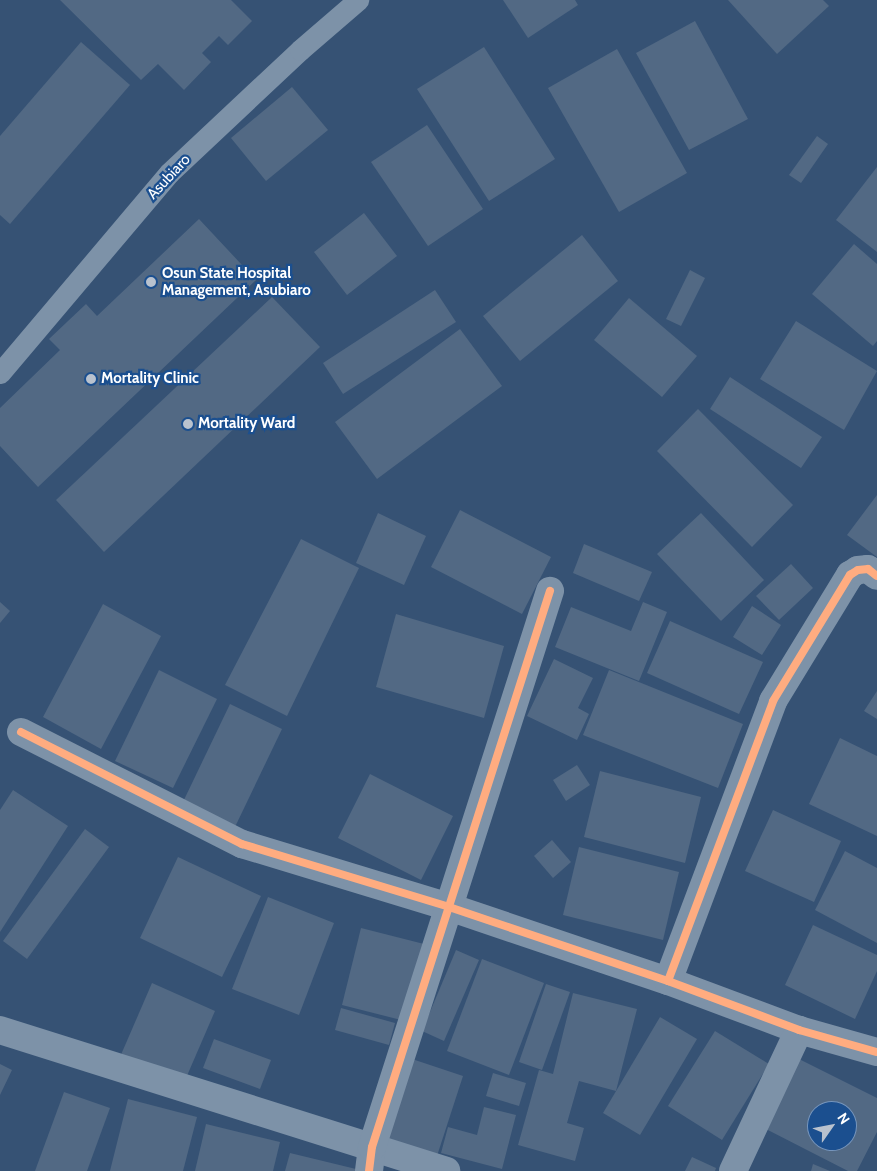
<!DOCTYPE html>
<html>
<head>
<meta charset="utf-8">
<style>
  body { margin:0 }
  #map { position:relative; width:877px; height:1171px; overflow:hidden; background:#365274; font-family:Cabin,sans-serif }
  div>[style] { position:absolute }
  .building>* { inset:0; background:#526984 }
  .lane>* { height:21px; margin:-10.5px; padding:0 10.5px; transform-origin:10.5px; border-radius:10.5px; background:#7d92a8 }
  .street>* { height:28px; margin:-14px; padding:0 14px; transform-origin:14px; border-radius:14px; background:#7d92a8 }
  .cycleway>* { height:8px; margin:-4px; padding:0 4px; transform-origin:4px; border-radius:4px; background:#ffac80 }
  .dots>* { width:14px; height:14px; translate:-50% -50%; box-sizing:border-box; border:2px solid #1b4f8f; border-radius:50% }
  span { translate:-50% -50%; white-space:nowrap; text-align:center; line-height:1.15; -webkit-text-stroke:4.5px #1b4f8f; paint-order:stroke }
  .street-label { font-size:15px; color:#fff }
  .poi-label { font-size:15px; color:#fff; font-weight:700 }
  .left { translate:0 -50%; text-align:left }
  .north { position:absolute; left:807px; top:1101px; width:50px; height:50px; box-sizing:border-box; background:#1b4f8f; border:1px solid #7695bc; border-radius:50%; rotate:57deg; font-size:14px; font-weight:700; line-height:20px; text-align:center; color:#fff }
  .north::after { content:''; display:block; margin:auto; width:18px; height:22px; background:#b9c2ce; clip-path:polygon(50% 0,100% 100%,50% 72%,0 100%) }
</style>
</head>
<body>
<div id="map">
  <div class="building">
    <i style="clip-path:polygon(60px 0,231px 0,252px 21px,228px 45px,219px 36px,202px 53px,211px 62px,184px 90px,158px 64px,141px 80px)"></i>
    <i style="clip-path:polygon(503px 0,575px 0,578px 5px,528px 38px)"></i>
    <i style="clip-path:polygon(728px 0,823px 0,829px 6px,777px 54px)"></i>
    <i style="clip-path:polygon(695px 21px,748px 119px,689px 150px,636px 53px)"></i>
    <i style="clip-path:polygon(81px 42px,130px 85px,10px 224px,0 215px,0 136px)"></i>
    <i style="clip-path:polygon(484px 47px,555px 159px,489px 201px,417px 89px)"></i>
    <i style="clip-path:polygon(617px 49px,687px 173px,619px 212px,548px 88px)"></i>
    <i style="clip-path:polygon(292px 87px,328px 130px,266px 181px,231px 138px)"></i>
    <i style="clip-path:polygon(427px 125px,483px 209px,428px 246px,371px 162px)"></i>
    <i style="clip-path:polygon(817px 136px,828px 144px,801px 183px,789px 175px)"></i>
    <i style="clip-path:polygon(877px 167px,877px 252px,836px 220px)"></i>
    <i style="clip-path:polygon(364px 213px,397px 256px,347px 295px,314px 252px)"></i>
    <i style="clip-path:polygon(199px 219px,256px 280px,38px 487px,0 446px,0 408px,60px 350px,49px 339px,86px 304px,97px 316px)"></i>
    <i style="clip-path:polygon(582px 235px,618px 281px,520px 361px,483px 316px)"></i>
    <i style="clip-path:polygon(854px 244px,877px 264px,877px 341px,873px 346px,812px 294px)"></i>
    <i style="clip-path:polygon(690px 270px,705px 278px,681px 326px,666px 319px)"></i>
    <i style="clip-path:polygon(435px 290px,456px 322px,343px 394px,323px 363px)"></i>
    <i style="clip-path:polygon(272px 297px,320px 347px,104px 552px,56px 500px)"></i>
    <i style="clip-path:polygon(629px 298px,697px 356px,662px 397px,594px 340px)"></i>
    <i style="clip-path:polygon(796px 321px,877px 371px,844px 430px,760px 379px)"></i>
    <i style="clip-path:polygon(460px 329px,502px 386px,377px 479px,335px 422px)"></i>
    <i style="clip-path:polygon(730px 377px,822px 437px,801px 468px,710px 409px)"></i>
    <i style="clip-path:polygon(698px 409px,793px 505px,752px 547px,657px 451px)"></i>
    <i style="clip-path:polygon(877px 495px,877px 557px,847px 535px)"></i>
    <i style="clip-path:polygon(460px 510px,551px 557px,522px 614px,431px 567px)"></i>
    <i style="clip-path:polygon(378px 513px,426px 536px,404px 585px,356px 563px)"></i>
    <i style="clip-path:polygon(701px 513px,764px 580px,721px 621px,657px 554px)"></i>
    <i style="clip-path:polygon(301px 539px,359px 568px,287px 716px,225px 685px)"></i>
    <i style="clip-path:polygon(584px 544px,652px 572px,639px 601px,573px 573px)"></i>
    <i style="clip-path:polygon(791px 564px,813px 588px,779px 620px,756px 596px)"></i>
    <i style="clip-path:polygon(0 602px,10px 611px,0 623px)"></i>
    <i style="clip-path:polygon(643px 602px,667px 612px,639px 681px,555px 647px,571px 607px,631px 631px)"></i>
    <i style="clip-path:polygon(103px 604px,161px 636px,101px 749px,43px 717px)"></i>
    <i style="clip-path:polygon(752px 606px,781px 625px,762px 655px,733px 637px)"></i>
    <i style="clip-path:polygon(396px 614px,504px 646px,484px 718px,376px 687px)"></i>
    <i style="clip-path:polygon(670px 621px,763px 662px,739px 714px,647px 673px)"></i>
    <i style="clip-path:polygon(554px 659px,593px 678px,578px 708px,589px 714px,577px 740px,527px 716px)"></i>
    <i style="clip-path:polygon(159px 670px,217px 699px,173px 788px,115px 761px)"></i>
    <i style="clip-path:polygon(609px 670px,743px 724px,718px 788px,583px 735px)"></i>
    <i style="clip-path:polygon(877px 691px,877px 719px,864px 711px)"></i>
    <i style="clip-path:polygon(230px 704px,282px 729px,234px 829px,182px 804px)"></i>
    <i style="clip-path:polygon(840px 738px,877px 756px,877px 836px,809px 804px)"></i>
    <i style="clip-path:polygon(577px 765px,590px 785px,566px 801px,553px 780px)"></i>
    <i style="clip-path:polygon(600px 771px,701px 797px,685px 863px,584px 837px)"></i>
    <i style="clip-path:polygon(370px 774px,453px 816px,421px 880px,338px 838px)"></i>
    <i style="clip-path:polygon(13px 790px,68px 826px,0 932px,0 810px)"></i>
    <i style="clip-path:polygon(773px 810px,841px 841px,814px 902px,745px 871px)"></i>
    <i style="clip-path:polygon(85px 829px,109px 847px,27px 959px,3px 941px)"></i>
    <i style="clip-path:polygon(552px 840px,571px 862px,553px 878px,534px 856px)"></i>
    <i style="clip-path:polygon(579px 847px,679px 872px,663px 940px,563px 915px)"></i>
    <i style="clip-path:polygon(845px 851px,877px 868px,877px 943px,815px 910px)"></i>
    <i style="clip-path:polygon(178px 857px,261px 896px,222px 977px,140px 938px)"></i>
    <i style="clip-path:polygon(268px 897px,334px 923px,299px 1015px,232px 989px)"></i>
    <i style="clip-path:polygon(813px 925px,877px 955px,877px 971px,855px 1019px,785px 985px)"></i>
    <i style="clip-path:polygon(361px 928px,424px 944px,405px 1021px,342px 1005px)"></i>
    <i style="clip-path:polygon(456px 950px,479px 960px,444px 1041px,422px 1031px)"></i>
    <i style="clip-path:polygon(482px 959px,544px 983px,509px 1075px,447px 1051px)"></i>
    <i style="clip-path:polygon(152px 983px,215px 1011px,183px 1085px,120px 1057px)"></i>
    <i style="clip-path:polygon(546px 984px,570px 992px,542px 1070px,519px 1062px)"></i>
    <i style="clip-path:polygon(573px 993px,637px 1009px,616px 1091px,579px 1081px,567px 1123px,584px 1128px,575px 1161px,518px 1145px,539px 1070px,553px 1074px)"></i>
    <i style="clip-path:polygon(341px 1008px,395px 1023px,389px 1045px,335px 1030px)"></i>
    <i style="clip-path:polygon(660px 1017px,697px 1039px,640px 1135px,603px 1113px)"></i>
    <i style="clip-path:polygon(715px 1031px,769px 1064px,722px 1140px,668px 1106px)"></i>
    <i style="clip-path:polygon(214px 1039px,271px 1060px,260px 1089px,203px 1068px)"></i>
    <i style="clip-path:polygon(evenodd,793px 1056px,877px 1098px,877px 1132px,857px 1171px,848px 1171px,758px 1125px,793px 1056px,817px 1111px,847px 1111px,847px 1141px,817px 1141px,817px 1111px)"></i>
    <i style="clip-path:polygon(409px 1058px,463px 1076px,436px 1159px,383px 1141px)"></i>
    <i style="clip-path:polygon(0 1064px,12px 1070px,0 1095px)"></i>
    <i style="clip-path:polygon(493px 1073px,526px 1083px,519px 1106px,486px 1096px)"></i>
    <i style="clip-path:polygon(64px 1092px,110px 1108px,87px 1171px,35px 1171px)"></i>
    <i style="clip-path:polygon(128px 1099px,197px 1117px,183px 1171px,110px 1171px)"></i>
    <i style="clip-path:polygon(484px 1107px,516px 1115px,502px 1169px,441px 1153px,448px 1127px,477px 1135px)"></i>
    <i style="clip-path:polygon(206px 1124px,280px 1142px,273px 1171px,195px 1171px)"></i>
    <i style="clip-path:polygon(290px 1153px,356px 1169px,355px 1171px,285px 1171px)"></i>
    <i style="clip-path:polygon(692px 1157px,716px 1168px,715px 1171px,685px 1171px)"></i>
    <i style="clip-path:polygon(813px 1164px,830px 1171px,811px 1171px)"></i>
  </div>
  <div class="lane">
    <i style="left:0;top:373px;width:262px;rotate:-49.8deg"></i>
    <i style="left:169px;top:173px;width:180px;rotate:-43.2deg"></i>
    <i style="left:300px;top:50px;width:77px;rotate:-40.8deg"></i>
  </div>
  <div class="street">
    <i style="left:21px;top:732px;width:248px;rotate:26.9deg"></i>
    <i style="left:242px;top:844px;width:216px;rotate:16.9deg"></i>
    <i style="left:449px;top:907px;width:231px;rotate:18.7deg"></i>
    <i style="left:668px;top:981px;width:140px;rotate:20.5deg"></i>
    <i style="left:799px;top:1030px;width:81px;rotate:15.8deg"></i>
    <i style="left:668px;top:981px;width:299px;rotate:-69.4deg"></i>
    <i style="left:773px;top:701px;width:148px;rotate:-58.6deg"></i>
    <i style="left:850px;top:575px;width:9px;rotate:-32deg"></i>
    <i style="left:858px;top:570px;width:10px;rotate:-6deg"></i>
    <i style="left:868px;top:569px;width:11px;rotate:38deg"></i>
    <i style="left:0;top:1030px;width:468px;rotate:17.5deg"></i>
    <i style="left:369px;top:1171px;width:24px;rotate:-83deg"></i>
    <i style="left:372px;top:1147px;width:584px;rotate:-72.25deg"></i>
    <i style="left:733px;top:1171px;width:156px;rotate:-64.9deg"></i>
  </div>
  <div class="cycleway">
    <i style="left:21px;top:732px;width:248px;rotate:26.9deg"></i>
    <i style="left:242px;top:844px;width:216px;rotate:16.9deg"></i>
    <i style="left:449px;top:907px;width:231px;rotate:18.7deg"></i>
    <i style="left:668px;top:981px;width:140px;rotate:20.5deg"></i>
    <i style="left:799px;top:1030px;width:81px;rotate:15.8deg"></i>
    <i style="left:668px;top:981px;width:299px;rotate:-69.4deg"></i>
    <i style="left:773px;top:701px;width:148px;rotate:-58.6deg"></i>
    <i style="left:850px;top:575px;width:9px;rotate:-32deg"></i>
    <i style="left:858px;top:570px;width:10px;rotate:-6deg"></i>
    <i style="left:868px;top:569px;width:11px;rotate:38deg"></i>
    <i style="left:369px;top:1171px;width:24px;rotate:-83deg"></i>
    <i style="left:372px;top:1147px;width:584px;rotate:-72.25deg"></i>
  </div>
  <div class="dots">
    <i style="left:151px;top:282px;background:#b9c2ce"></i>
    <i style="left:91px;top:379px;background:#b9c2ce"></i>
    <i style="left:188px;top:424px;background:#b9c2ce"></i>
  </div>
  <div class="street-label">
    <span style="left:169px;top:177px;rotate:-47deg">Asubiaro</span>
  </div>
  <div class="poi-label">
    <span class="left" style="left:162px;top:282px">Osun State Hospital<br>Management, Asubiaro</span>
    <span class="left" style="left:101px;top:379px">Mortality Clinic</span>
    <span class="left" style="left:198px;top:424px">Mortality Ward</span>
  </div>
  <div class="north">N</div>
</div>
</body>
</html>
